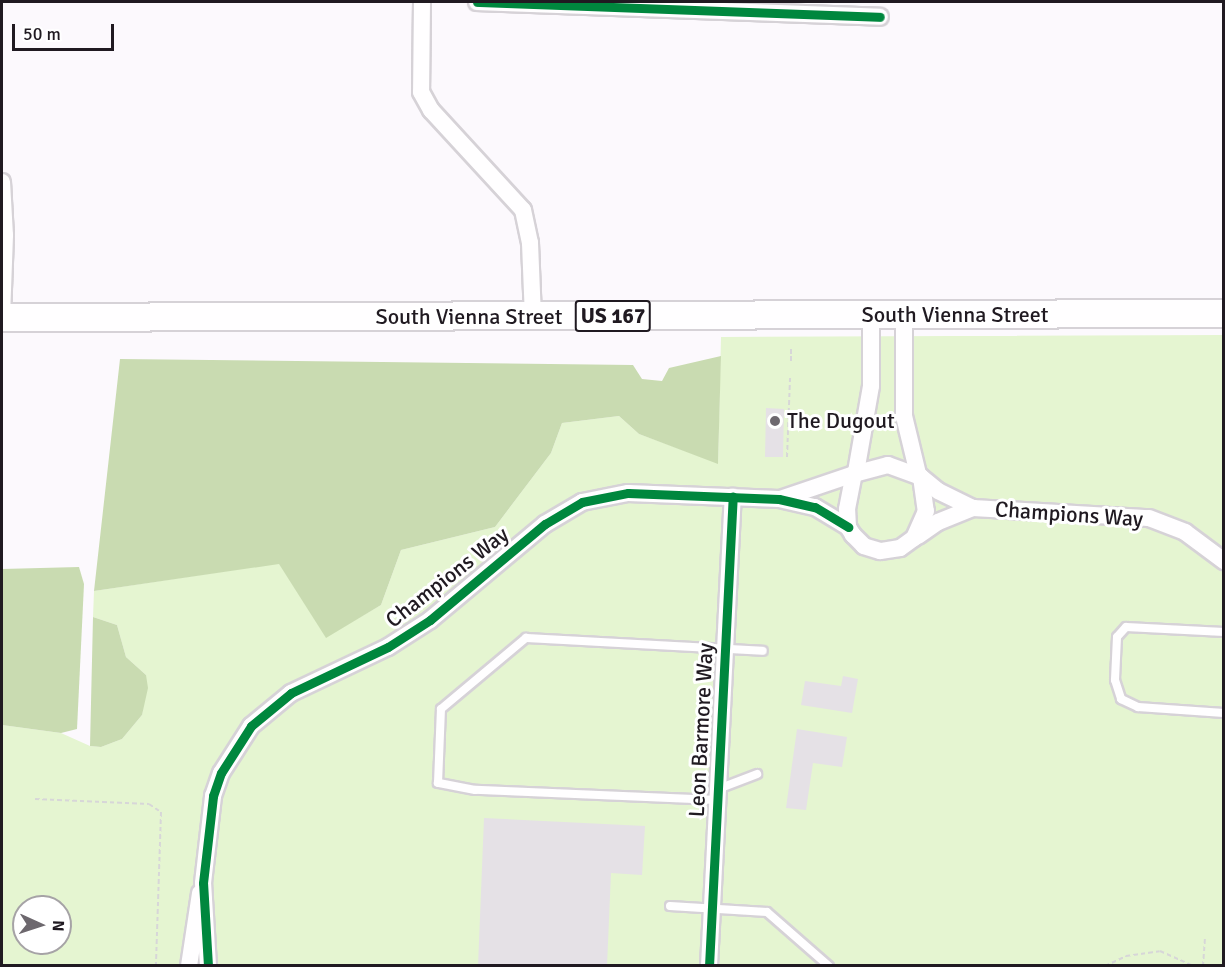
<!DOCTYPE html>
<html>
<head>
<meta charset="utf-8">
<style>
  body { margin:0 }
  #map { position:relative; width:1225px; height:967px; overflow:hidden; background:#fcf9fd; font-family:Signika,sans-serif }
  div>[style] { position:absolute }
  .green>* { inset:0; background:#e5f5d1 }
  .forest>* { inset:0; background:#c9dbb1 }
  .building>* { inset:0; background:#e5e1e6 }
  .path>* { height:2px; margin-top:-1px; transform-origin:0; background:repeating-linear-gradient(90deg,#d7d6d8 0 4.5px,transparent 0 7.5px) }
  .roads { filter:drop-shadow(2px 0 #d6d2d7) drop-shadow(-2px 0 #d6d2d7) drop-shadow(0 2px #d6d2d7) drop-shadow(0 -2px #d6d2d7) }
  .service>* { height:8px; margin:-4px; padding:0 4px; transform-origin:4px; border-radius:4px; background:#fffeff }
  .minor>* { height:16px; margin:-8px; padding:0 8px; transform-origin:8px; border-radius:8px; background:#fffeff }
  .trunk>* { height:27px; margin:-13.5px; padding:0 13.5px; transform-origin:13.5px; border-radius:13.5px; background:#fffeff }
  .cycleway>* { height:9px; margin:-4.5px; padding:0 4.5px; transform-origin:4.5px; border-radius:4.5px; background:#00873e }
  .dots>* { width:16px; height:16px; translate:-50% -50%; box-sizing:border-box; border:3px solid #fff; border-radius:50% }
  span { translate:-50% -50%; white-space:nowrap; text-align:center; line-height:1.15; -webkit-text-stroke:6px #fff; paint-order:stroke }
  .shield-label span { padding:2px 4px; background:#fff; border:2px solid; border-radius:4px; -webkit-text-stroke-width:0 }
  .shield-label { font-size:21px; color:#201a21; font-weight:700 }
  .street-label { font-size:22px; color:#201a21 }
  .poi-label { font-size:22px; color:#201a21 }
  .left { translate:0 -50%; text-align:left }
  .frame { position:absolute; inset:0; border:3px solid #201a21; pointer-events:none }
  .north { position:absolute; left:12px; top:895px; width:60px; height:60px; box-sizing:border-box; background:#fff; border:2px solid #a6a3a6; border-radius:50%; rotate:93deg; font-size:16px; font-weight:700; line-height:24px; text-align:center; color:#201a21 }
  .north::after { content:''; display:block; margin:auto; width:21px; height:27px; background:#6d686e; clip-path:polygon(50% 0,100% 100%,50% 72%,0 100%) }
  .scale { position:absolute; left:12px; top:24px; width:102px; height:27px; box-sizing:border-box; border:3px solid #201a21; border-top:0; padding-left:8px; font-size:18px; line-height:21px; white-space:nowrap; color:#201a21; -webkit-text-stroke:4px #fff; paint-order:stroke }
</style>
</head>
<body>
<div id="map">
  <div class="green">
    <i style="clip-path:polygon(evenodd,1223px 335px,1223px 965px,2px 966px,2px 725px,61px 733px,90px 746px,101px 747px,122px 739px,142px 715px,146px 675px,126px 657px,117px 625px,93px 617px,94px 591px,279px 563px,326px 637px,381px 605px,401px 550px,495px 527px,551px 453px,562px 423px,619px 416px,639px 434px,718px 463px,721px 337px,1223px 335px,24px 907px,60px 907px,60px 943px,24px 943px,24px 907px)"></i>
  </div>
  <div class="forest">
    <i style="clip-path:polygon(721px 356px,718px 464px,639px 434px,619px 416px,562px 423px,551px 453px,495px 527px,401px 550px,381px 605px,326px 638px,279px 564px,94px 591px,120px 359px,633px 365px,642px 379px,662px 381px,669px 368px)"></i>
    <i style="clip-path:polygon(79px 567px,84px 584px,77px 729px,61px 733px,2px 725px,2px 569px)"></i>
    <i style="clip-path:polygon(93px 617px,117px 625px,126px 657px,146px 675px,148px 688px,142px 715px,122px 739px,101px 747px,90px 746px)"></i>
  </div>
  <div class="building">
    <i style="clip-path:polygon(766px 408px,784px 409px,783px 457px,765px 457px)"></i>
    <i style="clip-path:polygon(843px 676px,858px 679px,852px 713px,801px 705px,805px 681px,841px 686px)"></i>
    <i style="clip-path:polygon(797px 729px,847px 737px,842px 767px,813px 763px,806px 810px,786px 808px)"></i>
    <i style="clip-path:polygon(484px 818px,645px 826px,642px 875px,611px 873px,607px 966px,478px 966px)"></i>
  </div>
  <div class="path">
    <i style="left:791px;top:361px;width:12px;rotate:-90deg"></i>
    <i style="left:787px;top:457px;width:79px;rotate:-87.8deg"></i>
    <i style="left:35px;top:799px;width:114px;rotate:2.5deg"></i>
    <i style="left:149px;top:804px;width:14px;rotate:34deg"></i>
    <i style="left:161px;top:812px;width:154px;rotate:91.9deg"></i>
    <i style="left:1105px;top:966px;width:23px;rotate:-25deg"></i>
    <i style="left:1126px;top:956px;width:34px;rotate:-8deg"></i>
    <i style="left:1160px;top:951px;width:37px;rotate:24deg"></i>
    <i style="left:1203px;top:966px;width:29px;rotate:-86deg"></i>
  </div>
  <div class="roads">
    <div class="service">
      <i style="left:1224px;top:632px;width:98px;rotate:-177.1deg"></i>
      <i style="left:1126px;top:627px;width:13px;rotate:132deg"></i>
      <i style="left:1117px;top:637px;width:43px;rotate:92.7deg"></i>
      <i style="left:1115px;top:680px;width:20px;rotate:72deg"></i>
      <i style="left:1121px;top:699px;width:19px;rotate:25deg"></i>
      <i style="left:1138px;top:707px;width:86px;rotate:4deg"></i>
      <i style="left:718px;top:789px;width:42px;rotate:-21deg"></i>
      <i style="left:717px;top:800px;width:242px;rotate:-177.6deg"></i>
      <i style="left:475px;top:790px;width:38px;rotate:-169deg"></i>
      <i style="left:438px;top:783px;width:74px;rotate:-87.7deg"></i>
      <i style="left:441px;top:709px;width:111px;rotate:-39.9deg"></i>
      <i style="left:526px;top:638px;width:237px;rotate:3.1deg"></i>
      <i style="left:670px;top:906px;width:97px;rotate:3.5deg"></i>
      <i style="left:767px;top:912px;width:82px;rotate:41.1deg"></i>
    </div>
    <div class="minor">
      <i style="left:422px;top:2px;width:90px;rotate:90.6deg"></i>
      <i style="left:421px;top:92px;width:21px;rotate:61deg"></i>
      <i style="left:431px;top:110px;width:136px;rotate:47.4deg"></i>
      <i style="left:523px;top:210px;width:34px;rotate:78deg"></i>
      <i style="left:530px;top:243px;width:74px;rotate:87.7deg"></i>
      <i style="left:477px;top:2px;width:403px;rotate:2.1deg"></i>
      <i style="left:2px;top:182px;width:53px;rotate:86.8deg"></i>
      <i style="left:5px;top:235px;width:82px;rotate:92.1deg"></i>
      <i style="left:904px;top:315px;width:101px;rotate:90deg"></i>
      <i style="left:904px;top:416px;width:60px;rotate:76.4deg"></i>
      <i style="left:888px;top:465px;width:35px;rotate:20deg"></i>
      <i style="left:921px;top:477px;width:34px;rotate:82deg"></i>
      <i style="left:926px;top:511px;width:30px;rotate:114deg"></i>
      <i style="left:914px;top:538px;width:17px;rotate:144deg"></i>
      <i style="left:900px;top:548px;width:20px;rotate:171deg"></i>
      <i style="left:880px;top:551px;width:17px;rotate:-163deg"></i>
      <i style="left:864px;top:546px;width:16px;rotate:-135deg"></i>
      <i style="left:853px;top:535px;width:9px;rotate:-122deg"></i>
      <i style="left:848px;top:527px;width:18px;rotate:-93deg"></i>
      <i style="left:847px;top:509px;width:36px;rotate:-79deg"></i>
      <i style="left:854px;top:474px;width:35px;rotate:-15deg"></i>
      <i style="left:856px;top:472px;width:87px;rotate:-80.1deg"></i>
      <i style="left:871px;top:386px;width:71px;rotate:-90deg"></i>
      <i style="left:921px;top:477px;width:22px;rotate:39deg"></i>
      <i style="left:938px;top:491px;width:39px;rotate:26deg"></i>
      <i style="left:973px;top:508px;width:176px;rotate:3.3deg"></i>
      <i style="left:1149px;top:518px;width:39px;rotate:21deg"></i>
      <i style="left:1185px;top:532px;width:49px;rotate:36.6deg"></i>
      <i style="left:780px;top:499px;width:78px;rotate:-18.7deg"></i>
      <i style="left:918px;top:536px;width:24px;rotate:-35deg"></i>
      <i style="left:938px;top:522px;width:38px;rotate:-22deg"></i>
      <i style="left:189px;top:966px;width:74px;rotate:-81.4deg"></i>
      <i style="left:208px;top:966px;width:83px;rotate:-93.4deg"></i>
      <i style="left:203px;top:883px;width:88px;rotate:-83.4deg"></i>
      <i style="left:213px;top:796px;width:24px;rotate:-71deg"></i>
      <i style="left:221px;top:773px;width:56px;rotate:-57.4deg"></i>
      <i style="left:251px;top:726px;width:52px;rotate:-39.5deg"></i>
      <i style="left:291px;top:693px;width:107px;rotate:-25.4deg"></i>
      <i style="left:388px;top:647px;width:50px;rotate:-32.7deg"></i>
      <i style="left:430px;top:620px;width:150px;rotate:-39.9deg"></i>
      <i style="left:545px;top:524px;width:43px;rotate:-30.7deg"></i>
      <i style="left:582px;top:502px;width:47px;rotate:-11.1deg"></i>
      <i style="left:628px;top:493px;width:151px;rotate:2.3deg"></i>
      <i style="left:779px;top:499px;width:37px;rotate:13deg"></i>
      <i style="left:815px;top:507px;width:39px;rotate:31deg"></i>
      <i style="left:709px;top:966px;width:470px;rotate:-87.1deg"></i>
    </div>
    <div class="trunk">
      <i style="left:2px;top:317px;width:1222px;rotate:-0.19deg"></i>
    </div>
  </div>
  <div class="cycleway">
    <i style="left:477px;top:2px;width:403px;rotate:2.1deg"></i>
    <i style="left:208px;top:966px;width:83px;rotate:-93.4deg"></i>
    <i style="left:203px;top:883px;width:88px;rotate:-83.4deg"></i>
    <i style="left:213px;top:796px;width:24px;rotate:-71deg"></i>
    <i style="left:221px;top:773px;width:56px;rotate:-57.4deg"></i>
    <i style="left:251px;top:726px;width:52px;rotate:-39.5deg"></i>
    <i style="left:291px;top:693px;width:107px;rotate:-25.4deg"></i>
    <i style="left:388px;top:647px;width:50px;rotate:-32.7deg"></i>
    <i style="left:430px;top:620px;width:150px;rotate:-39.9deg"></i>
    <i style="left:545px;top:524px;width:43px;rotate:-30.7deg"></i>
    <i style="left:582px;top:502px;width:47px;rotate:-11.1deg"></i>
    <i style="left:628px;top:493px;width:151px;rotate:2.3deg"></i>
    <i style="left:779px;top:499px;width:37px;rotate:13deg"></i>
    <i style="left:815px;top:507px;width:39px;rotate:31deg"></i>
    <i style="left:709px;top:966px;width:470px;rotate:-87.1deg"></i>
  </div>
  <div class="dots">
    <i style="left:775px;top:421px;background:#6d686e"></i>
  </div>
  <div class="shield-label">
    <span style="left:613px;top:316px">US 167</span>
  </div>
  <div class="street-label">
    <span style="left:955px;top:315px">South Vienna Street</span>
    <span style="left:469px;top:317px">South Vienna Street</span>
    <span style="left:1069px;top:514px;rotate:4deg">Champions Way</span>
    <span style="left:447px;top:577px;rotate:-38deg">Champions Way</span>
    <span style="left:701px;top:730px;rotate:-87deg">Leon Barmore Way</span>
  </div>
  <div class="poi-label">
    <span class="left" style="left:787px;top:421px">The Dugout</span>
  </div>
  <div class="frame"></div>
  <div class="north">N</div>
  <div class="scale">50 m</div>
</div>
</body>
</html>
